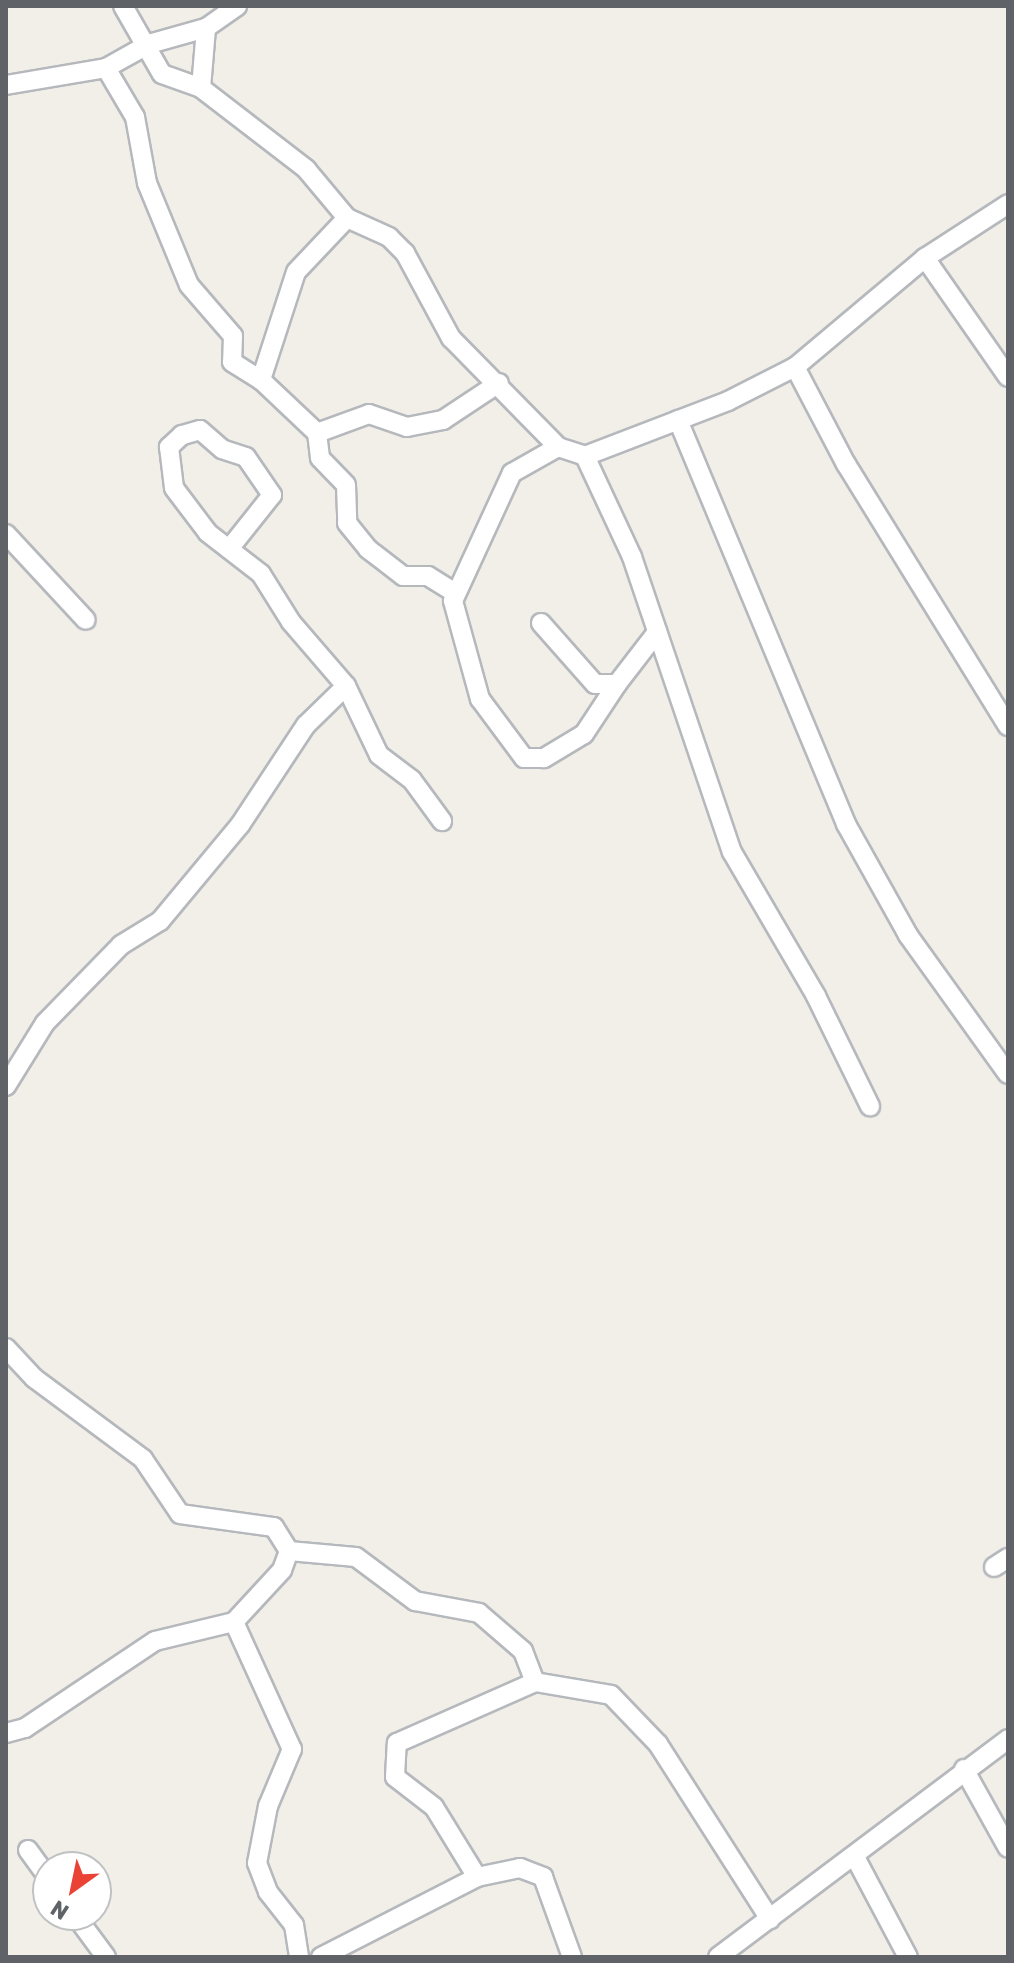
<!DOCTYPE html>
<html>
<head>
<meta charset="utf-8">
<style>
  body { margin:0 }
  #map { position:relative; width:1014px; height:1963px; overflow:hidden; background:#f1efe8; font-family:Rubik,sans-serif }
  div>[style] { position:absolute }
  .roads { filter:drop-shadow(2px 0 #b5b8bc) drop-shadow(-2px 0 #b5b8bc) drop-shadow(0 2px #b5b8bc) drop-shadow(0 -2px #b5b8bc) }
  .minor>* { height:18px; margin:-9px; padding:0 9px; transform-origin:9px; border-radius:9px; background:#fff }
  span { translate:-50% -50%; white-space:nowrap; text-align:center; line-height:1.15; -webkit-text-stroke:6px #fff; paint-order:stroke }
  .frame { position:absolute; inset:0; border:8px solid #5f6368; pointer-events:none }
  .north { position:absolute; left:32px; top:1851px; width:80px; height:80px; box-sizing:border-box; background:#fff; border:2px solid #bfc1c3; border-radius:50%; rotate:213deg; font-size:22px; font-weight:700; line-height:32px; text-align:center; color:#5f6368 }
  .north::after { content:''; display:block; margin:auto; width:28px; height:36px; background:#ea4335; clip-path:polygon(50% 0,100% 100%,50% 72%,0 100%) }
</style>
</head>
<body>
<div id="map">
  <div class="roads">
    <div class="minor">
      <i style="left:123px;top:6px;width:78px;rotate:60.2deg"></i>
      <i style="left:162px;top:74px;width:41px;rotate:19.7deg"></i>
      <i style="left:201px;top:88px;width:133px;rotate:37.6deg"></i>
      <i style="left:306px;top:169px;width:64px;rotate:50.1deg"></i>
      <i style="left:347px;top:218px;width:46px;rotate:24.3deg"></i>
      <i style="left:389px;top:237px;width:23px;rotate:45deg"></i>
      <i style="left:405px;top:253px;width:97px;rotate:61.6deg"></i>
      <i style="left:451px;top:338px;width:153px;rotate:45.5deg"></i>
      <i style="left:106px;top:68px;width:57px;rotate:59.4deg"></i>
      <i style="left:135px;top:117px;width:67px;rotate:79.7deg"></i>
      <i style="left:147px;top:183px;width:110px;rotate:67.6deg"></i>
      <i style="left:189px;top:285px;width:67px;rotate:49.2deg"></i>
      <i style="left:233px;top:336px;width:26px;rotate:92deg"></i>
      <i style="left:232px;top:362px;width:34px;rotate:32deg"></i>
      <i style="left:6px;top:85px;width:101px;rotate:-9.6deg"></i>
      <i style="left:106px;top:68px;width:49px;rotate:-29.2deg"></i>
      <i style="left:149px;top:44px;width:59px;rotate:-15.7deg"></i>
      <i style="left:206px;top:28px;width:38px;rotate:-35deg"></i>
      <i style="left:201px;top:88px;width:60px;rotate:-85.2deg"></i>
      <i style="left:347px;top:218px;width:74px;rotate:133.4deg"></i>
      <i style="left:296px;top:272px;width:114px;rotate:108deg"></i>
      <i style="left:261px;top:380px;width:77px;rotate:43.4deg"></i>
      <i style="left:317px;top:433px;width:25px;rotate:83deg"></i>
      <i style="left:320px;top:458px;width:37px;rotate:46deg"></i>
      <i style="left:346px;top:485px;width:38px;rotate:88deg"></i>
      <i style="left:347px;top:523px;width:33px;rotate:51deg"></i>
      <i style="left:368px;top:549px;width:44px;rotate:37.6deg"></i>
      <i style="left:403px;top:576px;width:25px"></i>
      <i style="left:428px;top:576px;width:32px;rotate:32deg"></i>
      <i style="left:925px;top:258px;width:145px;rotate:55.1deg"></i>
      <i style="left:795px;top:367px;width:110px;rotate:62.3deg"></i>
      <i style="left:846px;top:464px;width:308px;rotate:58.3deg"></i>
      <i style="left:678px;top:420px;width:438px;rotate:67.4deg"></i>
      <i style="left:846px;top:824px;width:127px;rotate:60.8deg"></i>
      <i style="left:908px;top:935px;width:171px;rotate:54.3deg"></i>
      <i style="left:317px;top:433px;width:55px;rotate:-20.1deg"></i>
      <i style="left:369px;top:414px;width:40px;rotate:18.9deg"></i>
      <i style="left:407px;top:427px;width:37px;rotate:-11deg"></i>
      <i style="left:443px;top:420px;width:67px;rotate:-33.5deg"></i>
      <i style="left:585px;top:456px;width:111px;rotate:65deg"></i>
      <i style="left:632px;top:557px;width:311px;rotate:71.3deg"></i>
      <i style="left:732px;top:852px;width:167px;rotate:59.7deg"></i>
      <i style="left:816px;top:996px;width:123px;rotate:63.9deg"></i>
      <i style="left:6px;top:534px;width:117px;rotate:47.1deg"></i>
      <i style="left:229px;top:549px;width:69px;rotate:-51.5deg"></i>
      <i style="left:272px;top:495px;width:46px;rotate:-124.4deg"></i>
      <i style="left:246px;top:457px;width:25px;rotate:-162deg"></i>
      <i style="left:222px;top:449px;width:29px;rotate:-139deg"></i>
      <i style="left:200px;top:430px;width:19px;rotate:164deg"></i>
      <i style="left:182px;top:435px;width:18px;rotate:137deg"></i>
      <i style="left:169px;top:447px;width:41px;rotate:83deg"></i>
      <i style="left:174px;top:488px;width:56px;rotate:52.9deg"></i>
      <i style="left:208px;top:533px;width:67px;rotate:37.7deg"></i>
      <i style="left:261px;top:574px;width:57px;rotate:58deg"></i>
      <i style="left:291px;top:622px;width:84px;rotate:49.3deg"></i>
      <i style="left:346px;top:686px;width:76px;rotate:64.4deg"></i>
      <i style="left:379px;top:755px;width:41px;rotate:37.1deg"></i>
      <i style="left:412px;top:780px;width:51px;rotate:53.8deg"></i>
      <i style="left:541px;top:623px;width:81px;rotate:48.5deg"></i>
      <i style="left:595px;top:684px;width:22px"></i>
      <i style="left:617px;top:684px;width:66px;rotate:-52.4deg"></i>
      <i style="left:617px;top:684px;width:60px;rotate:123.4deg"></i>
      <i style="left:584px;top:734px;width:47px;rotate:149deg"></i>
      <i style="left:544px;top:758px;width:20px;rotate:180deg"></i>
      <i style="left:524px;top:758px;width:74px;rotate:-126.7deg"></i>
      <i style="left:480px;top:699px;width:102px;rotate:-105.4deg"></i>
      <i style="left:453px;top:601px;width:141px;rotate:-65.3deg"></i>
      <i style="left:512px;top:473px;width:53px;rotate:-29.5deg"></i>
      <i style="left:558px;top:447px;width:28px;rotate:18deg"></i>
      <i style="left:585px;top:456px;width:153px;rotate:-21deg"></i>
      <i style="left:728px;top:401px;width:75px;rotate:-26.9deg"></i>
      <i style="left:795px;top:367px;width:170px;rotate:-40deg"></i>
      <i style="left:925px;top:258px;width:99px;rotate:-33deg"></i>
      <i style="left:6px;top:1086px;width:74px;rotate:-58.2deg"></i>
      <i style="left:45px;top:1023px;width:109px;rotate:-45.7deg"></i>
      <i style="left:121px;top:945px;width:46px;rotate:-31.6deg"></i>
      <i style="left:160px;top:921px;width:125px;rotate:-50.2deg"></i>
      <i style="left:240px;top:825px;width:120px;rotate:-56.6deg"></i>
      <i style="left:306px;top:725px;width:56px;rotate:-44.3deg"></i>
      <i style="left:6px;top:1348px;width:41px;rotate:47deg"></i>
      <i style="left:34px;top:1378px;width:136px;rotate:36.6deg"></i>
      <i style="left:143px;top:1459px;width:66px;rotate:56.1deg"></i>
      <i style="left:180px;top:1514px;width:95px;rotate:7.9deg"></i>
      <i style="left:274px;top:1527px;width:28px;rotate:58deg"></i>
      <i style="left:289px;top:1551px;width:67px;rotate:5.1deg"></i>
      <i style="left:356px;top:1557px;width:74px;rotate:36.7deg"></i>
      <i style="left:415px;top:1601px;width:65px;rotate:10.6deg"></i>
      <i style="left:479px;top:1613px;width:58px;rotate:40.8deg"></i>
      <i style="left:523px;top:1651px;width:33px;rotate:69deg"></i>
      <i style="left:535px;top:1682px;width:77px;rotate:9.7deg"></i>
      <i style="left:611px;top:1695px;width:68px;rotate:46.2deg"></i>
      <i style="left:658px;top:1744px;width:208px;rotate:57.4deg"></i>
      <i style="left:994px;top:1567px;width:17px;rotate:-33deg"></i>
      <i style="left:234px;top:1622px;width:140px;rotate:65.5deg"></i>
      <i style="left:292px;top:1749px;width:62px;rotate:112.8deg"></i>
      <i style="left:268px;top:1806px;width:58px;rotate:100.9deg"></i>
      <i style="left:257px;top:1863px;width:31px;rotate:69deg"></i>
      <i style="left:268px;top:1892px;width:42px;rotate:51.8deg"></i>
      <i style="left:294px;top:1925px;width:32px;rotate:81deg"></i>
      <i style="left:6px;top:1733px;width:20px;rotate:-15deg"></i>
      <i style="left:25px;top:1728px;width:156px;rotate:-33.8deg"></i>
      <i style="left:155px;top:1641px;width:81px;rotate:-13.5deg"></i>
      <i style="left:234px;top:1622px;width:71px;rotate:-47.3deg"></i>
      <i style="left:282px;top:1570px;width:20px;rotate:-70deg"></i>
      <i style="left:964px;top:1769px;width:90px;rotate:60.9deg"></i>
      <i style="left:28px;top:1850px;width:34px;rotate:54deg"></i>
      <i style="left:855px;top:1857px;width:113px;rotate:62.1deg"></i>
      <i style="left:477px;top:1877px;width:82px;rotate:-121.6deg"></i>
      <i style="left:434px;top:1807px;width:49px;rotate:-142.4deg"></i>
      <i style="left:395px;top:1777px;width:34px;rotate:-87deg"></i>
      <i style="left:397px;top:1743px;width:151px;rotate:-23.8deg"></i>
      <i style="left:75px;top:1915px;width:52px;rotate:53.6deg"></i>
      <i style="left:321px;top:1957px;width:175px;rotate:-27.1deg"></i>
      <i style="left:477px;top:1877px;width:44px;rotate:-11.8deg"></i>
      <i style="left:520px;top:1868px;width:25px;rotate:21deg"></i>
      <i style="left:543px;top:1877px;width:85px;rotate:70.1deg"></i>
      <i style="left:718px;top:1957px;width:363px;rotate:-36.9deg"></i>
    </div>
  </div>
  <div class="frame"></div>
  <div class="north">N</div>
</div>
</body>
</html>
